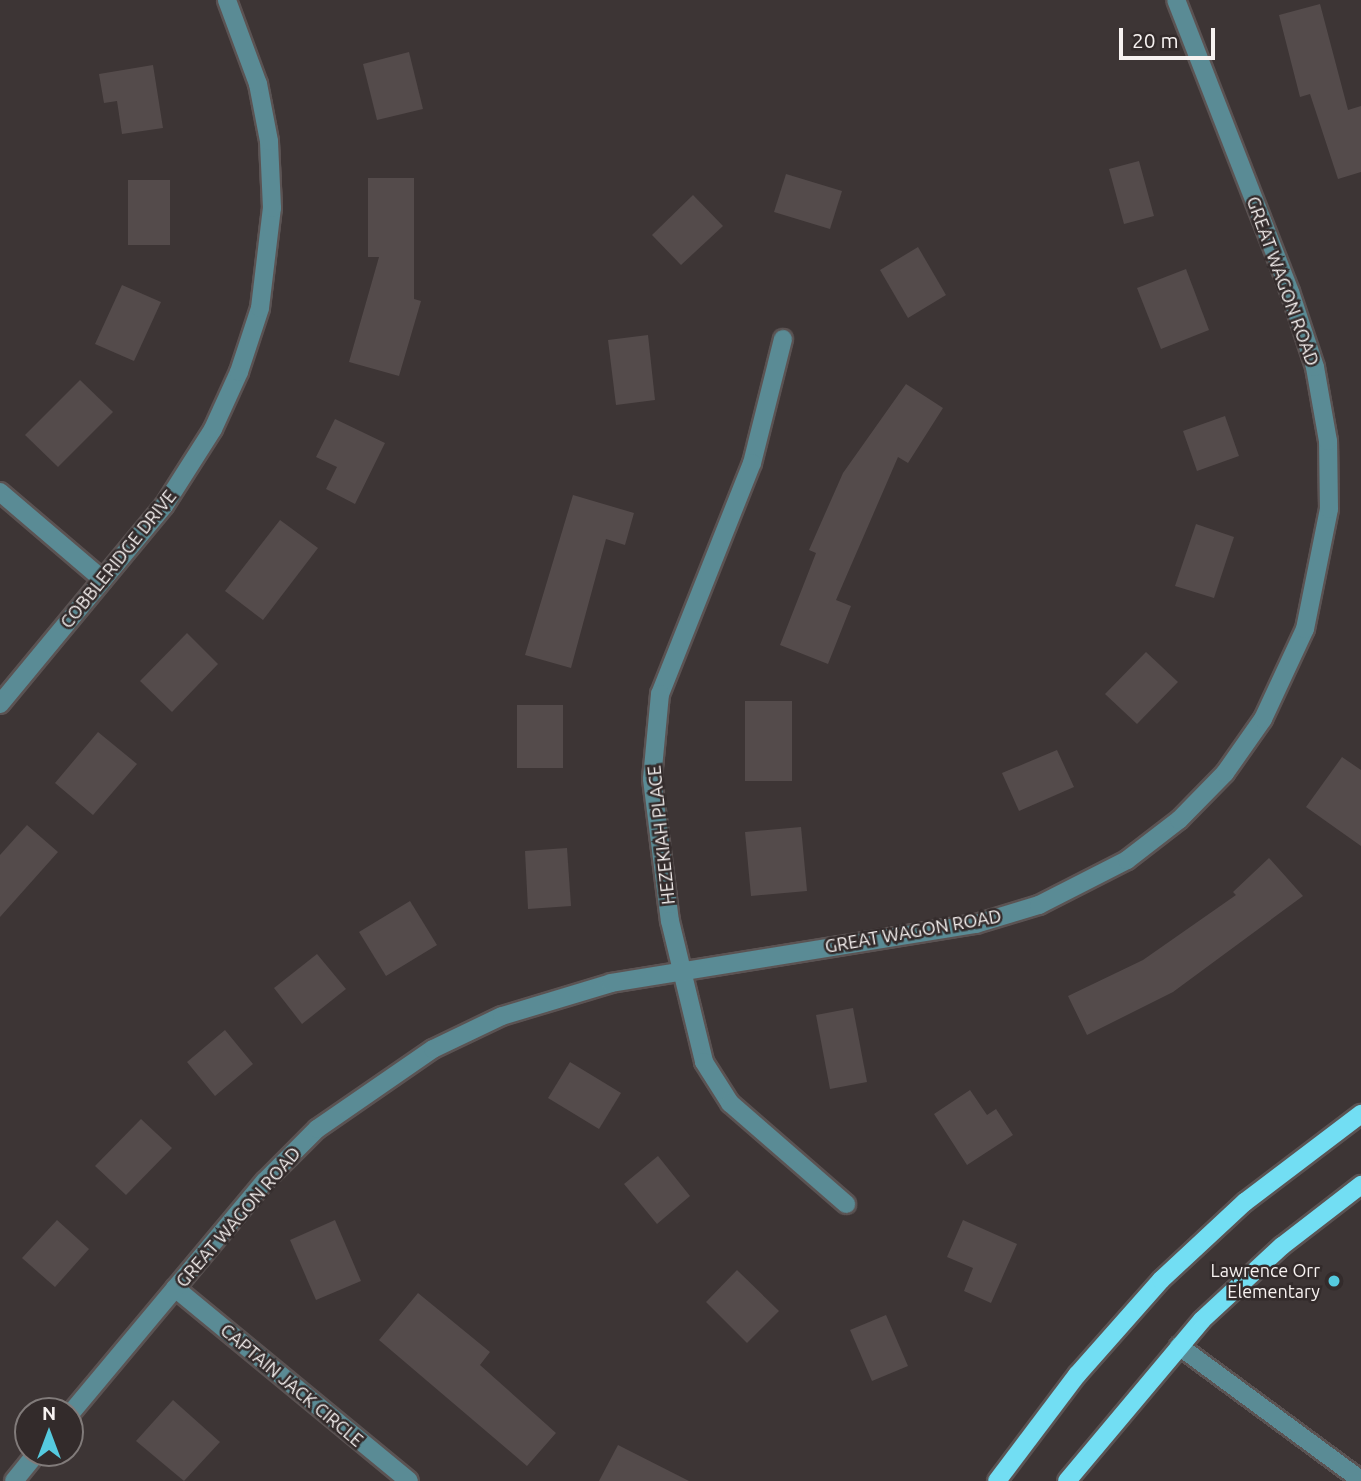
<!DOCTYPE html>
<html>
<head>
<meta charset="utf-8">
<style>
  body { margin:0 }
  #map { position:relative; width:1361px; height:1481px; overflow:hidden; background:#3d3535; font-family:Ubuntu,sans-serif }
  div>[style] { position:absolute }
  .building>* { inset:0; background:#544b4b }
  .roads { filter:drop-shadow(2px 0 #5b5353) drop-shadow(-2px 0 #5b5353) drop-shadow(0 2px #5b5353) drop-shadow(0 -2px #5b5353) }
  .minor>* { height:18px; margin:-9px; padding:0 9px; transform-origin:9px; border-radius:9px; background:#5a8b95 }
  .major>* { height:18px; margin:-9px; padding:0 9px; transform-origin:9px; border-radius:9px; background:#72def3 }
  .dots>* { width:19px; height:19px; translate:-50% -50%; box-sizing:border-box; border:4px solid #332b2b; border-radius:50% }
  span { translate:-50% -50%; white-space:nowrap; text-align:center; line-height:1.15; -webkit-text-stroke:5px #332b2b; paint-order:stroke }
  .street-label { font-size:18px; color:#f7f2f1 }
  .poi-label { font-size:18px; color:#f7f2f1 }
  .right { translate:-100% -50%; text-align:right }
  .north { position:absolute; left:14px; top:1397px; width:70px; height:70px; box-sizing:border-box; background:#332b2b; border:2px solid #817b7a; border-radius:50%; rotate:0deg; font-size:19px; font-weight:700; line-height:28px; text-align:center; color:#f7f2f1 }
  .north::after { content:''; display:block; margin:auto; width:24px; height:32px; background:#55cadf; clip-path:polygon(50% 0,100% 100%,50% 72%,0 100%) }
  .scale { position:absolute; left:1119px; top:28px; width:96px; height:32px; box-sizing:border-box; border:4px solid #f7f2f1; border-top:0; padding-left:9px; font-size:21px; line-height:24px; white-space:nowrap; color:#f7f2f1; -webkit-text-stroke:5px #332b2b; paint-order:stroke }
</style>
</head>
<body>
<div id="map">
  <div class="building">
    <i style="clip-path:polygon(1320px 4px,1348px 110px,1361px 106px,1361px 172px,1338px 179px,1310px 94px,1300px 97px,1279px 15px)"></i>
    <i style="clip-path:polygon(409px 52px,423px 109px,377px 120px,363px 64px)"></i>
    <i style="clip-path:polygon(153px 65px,163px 128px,122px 134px,117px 101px,104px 103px,99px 74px)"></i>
    <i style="clip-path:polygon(1139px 161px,1154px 216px,1124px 224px,1109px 169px)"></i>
    <i style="clip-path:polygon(786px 174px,842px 191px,830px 229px,774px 212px)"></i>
    <i style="clip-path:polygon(368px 178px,414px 178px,414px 299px,421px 301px,399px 376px,349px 362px,379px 257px,368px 257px)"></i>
    <i style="clip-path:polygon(128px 180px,170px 180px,170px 245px,128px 245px)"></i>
    <i style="clip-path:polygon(693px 195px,723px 226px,681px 265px,652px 235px)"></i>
    <i style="clip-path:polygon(918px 247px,946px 295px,908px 318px,880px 270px)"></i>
    <i style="clip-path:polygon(1186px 269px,1209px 330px,1161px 349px,1137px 288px)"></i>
    <i style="clip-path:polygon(122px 285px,161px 302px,134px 361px,95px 344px)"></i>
    <i style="clip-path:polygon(648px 335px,655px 400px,616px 405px,608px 340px)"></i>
    <i style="clip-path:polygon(80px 380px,113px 412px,58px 467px,25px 435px)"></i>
    <i style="clip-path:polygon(906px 384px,943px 408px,908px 463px,898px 457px,836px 600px,851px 606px,828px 664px,780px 645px,816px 553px,809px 550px,843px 473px)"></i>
    <i style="clip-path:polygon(1225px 416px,1239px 456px,1197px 471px,1183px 431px)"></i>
    <i style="clip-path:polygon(335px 419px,385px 443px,355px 504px,326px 489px,337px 467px,316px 457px)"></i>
    <i style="clip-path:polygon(573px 495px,634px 513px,625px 545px,606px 539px,571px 668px,525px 655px)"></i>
    <i style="clip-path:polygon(280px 520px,318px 548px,263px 620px,225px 591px)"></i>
    <i style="clip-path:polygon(1196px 524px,1234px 537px,1214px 598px,1175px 586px)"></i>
    <i style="clip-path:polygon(187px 633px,218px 664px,172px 712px,140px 681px)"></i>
    <i style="clip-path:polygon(1146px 652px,1178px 682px,1137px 724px,1105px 694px)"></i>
    <i style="clip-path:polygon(745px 701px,792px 701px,792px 781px,745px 781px)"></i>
    <i style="clip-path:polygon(517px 705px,563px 705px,563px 768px,517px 768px)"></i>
    <i style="clip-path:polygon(98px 732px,137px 764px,93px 815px,55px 783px)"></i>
    <i style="clip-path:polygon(1057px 750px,1074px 787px,1019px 811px,1002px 773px)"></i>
    <i style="clip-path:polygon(1342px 757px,1361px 770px,1361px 846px,1306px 807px)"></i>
    <i style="clip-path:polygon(27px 825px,58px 852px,0 917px,0 855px)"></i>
    <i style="clip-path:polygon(801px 827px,807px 891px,751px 896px,745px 832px)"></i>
    <i style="clip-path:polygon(567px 848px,571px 906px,528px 909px,525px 851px)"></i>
    <i style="clip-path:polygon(1269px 858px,1303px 896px,1173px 992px,1087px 1035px,1068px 996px,1143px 960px,1236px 895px,1233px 892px)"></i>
    <i style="clip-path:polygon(410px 901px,437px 945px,386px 976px,359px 932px)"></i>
    <i style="clip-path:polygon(317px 954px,346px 989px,302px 1024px,274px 988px)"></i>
    <i style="clip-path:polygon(853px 1008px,867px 1082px,830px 1089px,816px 1015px)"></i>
    <i style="clip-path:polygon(225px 1030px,253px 1064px,215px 1096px,187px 1062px)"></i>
    <i style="clip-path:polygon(570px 1062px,621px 1093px,599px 1129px,548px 1098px)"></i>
    <i style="clip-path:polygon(970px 1090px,987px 1115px,996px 1109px,1013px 1135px,967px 1165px,934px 1114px)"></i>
    <i style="clip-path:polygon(141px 1119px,172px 1148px,126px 1195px,95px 1166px)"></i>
    <i style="clip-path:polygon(658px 1156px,690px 1196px,657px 1224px,624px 1184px)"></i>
    <i style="clip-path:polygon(57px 1220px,89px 1249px,55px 1287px,22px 1258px)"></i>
    <i style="clip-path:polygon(335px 1220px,361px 1281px,316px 1300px,290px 1240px)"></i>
    <i style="clip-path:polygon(963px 1220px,1017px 1244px,991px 1303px,964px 1291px,973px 1268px,947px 1257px)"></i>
    <i style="clip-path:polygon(737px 1270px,779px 1311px,747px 1343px,706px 1302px)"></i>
    <i style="clip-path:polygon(418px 1293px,490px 1352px,480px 1365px,556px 1433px,527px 1466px,379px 1340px)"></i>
    <i style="clip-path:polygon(886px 1315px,908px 1366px,872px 1381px,850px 1330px)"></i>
    <i style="clip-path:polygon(173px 1400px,220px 1442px,184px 1481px,136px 1441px)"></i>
    <i style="clip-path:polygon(618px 1445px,689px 1481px,599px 1481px)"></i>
  </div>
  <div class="roads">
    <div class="minor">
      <i style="left:783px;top:339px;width:128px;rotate:104deg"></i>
      <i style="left:752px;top:463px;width:249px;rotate:111.7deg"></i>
      <i style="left:660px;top:694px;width:85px;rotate:95.4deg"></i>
      <i style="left:652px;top:779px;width:143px;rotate:82.8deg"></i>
      <i style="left:670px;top:921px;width:145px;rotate:76.4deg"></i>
      <i style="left:704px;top:1062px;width:49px;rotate:57.6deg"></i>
      <i style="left:730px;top:1103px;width:154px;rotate:41deg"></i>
      <i style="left:0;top:492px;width:135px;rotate:40.5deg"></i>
      <i style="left:0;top:704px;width:257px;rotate:-50.4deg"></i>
      <i style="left:164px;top:506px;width:91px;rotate:-57.5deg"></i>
      <i style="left:213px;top:429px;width:63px;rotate:-65.5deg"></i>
      <i style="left:239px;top:372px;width:67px;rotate:-71.8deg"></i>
      <i style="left:260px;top:308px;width:101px;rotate:-83.2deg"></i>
      <i style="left:272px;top:208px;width:67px;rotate:-92.6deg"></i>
      <i style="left:269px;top:141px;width:58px;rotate:-100.9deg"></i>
      <i style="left:258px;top:84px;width:90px;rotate:-110.3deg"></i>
      <i style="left:175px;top:1288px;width:303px;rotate:39.5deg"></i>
      <i style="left:1179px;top:1346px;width:226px;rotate:36.4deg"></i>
      <i style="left:70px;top:1414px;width:304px;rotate:-50.1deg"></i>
      <i style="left:265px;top:1181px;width:74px;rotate:-45deg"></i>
      <i style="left:317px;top:1129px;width:141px;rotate:-34.6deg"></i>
      <i style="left:433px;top:1049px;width:76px;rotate:-25.6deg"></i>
      <i style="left:502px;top:1016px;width:114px;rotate:-16.8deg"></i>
      <i style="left:611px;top:983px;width:370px;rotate:-9.2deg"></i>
      <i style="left:976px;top:924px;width:66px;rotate:-16.8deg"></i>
      <i style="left:1039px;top:905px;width:99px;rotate:-27.1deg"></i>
      <i style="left:1127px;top:860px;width:66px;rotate:-37.6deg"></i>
      <i style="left:1179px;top:820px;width:66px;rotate:-45.6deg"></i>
      <i style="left:1225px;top:773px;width:66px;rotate:-54.9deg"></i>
      <i style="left:1263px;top:719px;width:99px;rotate:-65deg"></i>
      <i style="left:1305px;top:629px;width:122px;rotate:-78.7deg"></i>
      <i style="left:1329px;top:509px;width:68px;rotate:-90.8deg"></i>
      <i style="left:1328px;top:441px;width:75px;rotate:-100deg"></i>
      <i style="left:1315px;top:367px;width:79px;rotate:-108.4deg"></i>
      <i style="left:1290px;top:292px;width:313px;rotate:-111.3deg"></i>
      <i style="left:14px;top:1481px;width:36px;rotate:-51deg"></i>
    </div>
    <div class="major">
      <i style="left:997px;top:1481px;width:133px;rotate:-53deg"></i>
      <i style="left:1077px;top:1375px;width:127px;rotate:-48.5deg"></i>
      <i style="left:1161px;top:1280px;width:115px;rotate:-42.9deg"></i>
      <i style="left:1245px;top:1202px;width:146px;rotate:-37.2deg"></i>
      <i style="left:1067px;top:1481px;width:210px;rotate:-50deg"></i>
      <i style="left:1202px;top:1320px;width:109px;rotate:-42.8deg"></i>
      <i style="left:1282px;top:1246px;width:100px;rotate:-37.7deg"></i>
    </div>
  </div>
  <div class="dots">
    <i style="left:1334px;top:1281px;background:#55cadf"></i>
  </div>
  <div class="street-label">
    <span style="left:1283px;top:281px;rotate:70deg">GREAT WAGON ROAD</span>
    <span style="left:118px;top:559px;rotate:-51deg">COBBLERIDGE DRIVE</span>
    <span style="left:661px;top:835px;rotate:-96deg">HEZEKIAH PLACE</span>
    <span style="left:913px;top:931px;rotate:-10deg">GREAT WAGON ROAD</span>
    <span style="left:238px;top:1217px;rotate:-49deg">GREAT WAGON ROAD</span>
    <span style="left:292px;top:1385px;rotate:40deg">CAPTAIN JACK CIRCLE</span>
  </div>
  <div class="poi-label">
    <span class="right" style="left:1320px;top:1281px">Lawrence Orr<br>Elementary</span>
  </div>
  <div class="north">N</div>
  <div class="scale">20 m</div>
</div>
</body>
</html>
